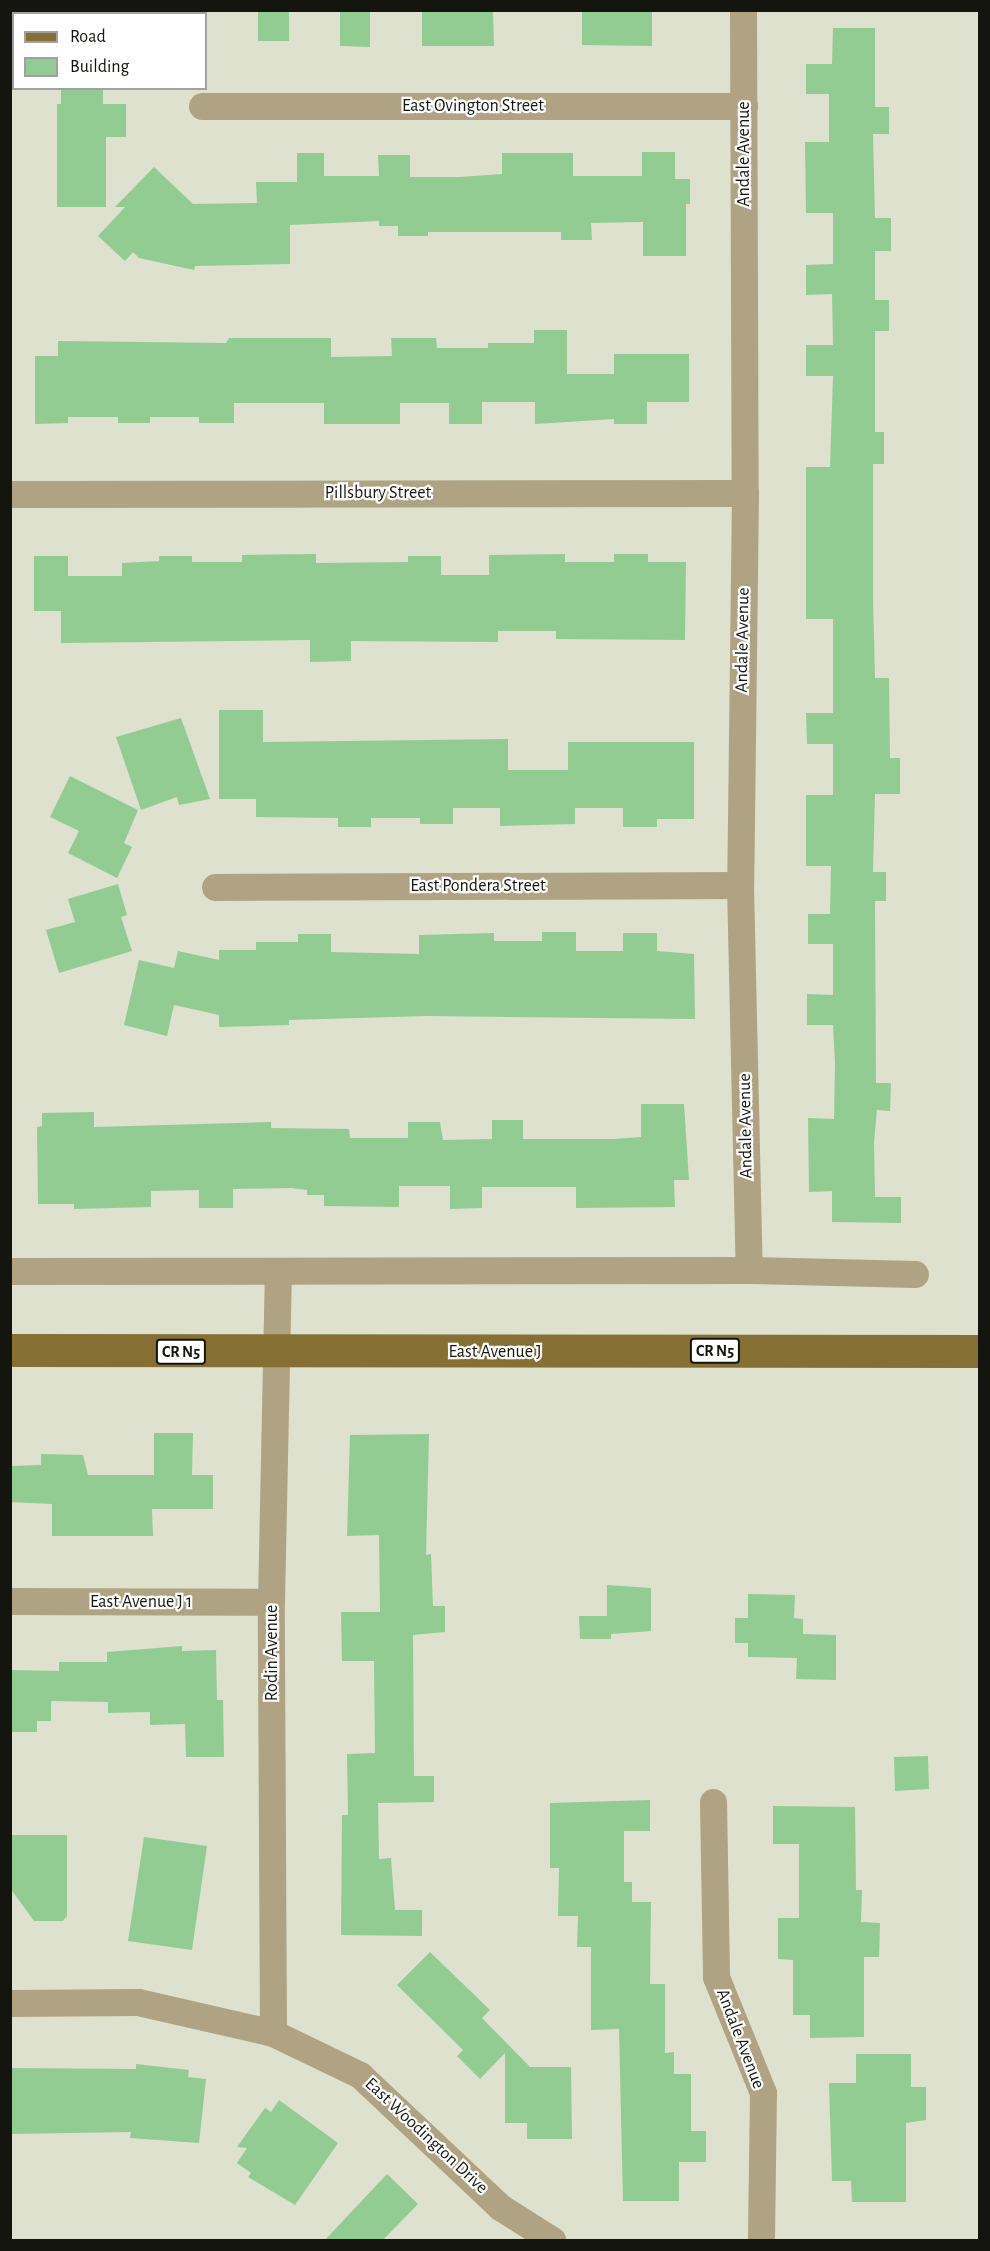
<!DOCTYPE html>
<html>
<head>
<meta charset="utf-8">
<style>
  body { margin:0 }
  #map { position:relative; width:990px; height:2251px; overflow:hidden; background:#dde1cd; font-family:"Alegreya Sans",sans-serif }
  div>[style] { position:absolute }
  .building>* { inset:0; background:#93cc92 }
  .minor>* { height:27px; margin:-13.5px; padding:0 13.5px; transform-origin:13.5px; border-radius:13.5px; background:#afa384 }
  .primary>* { height:33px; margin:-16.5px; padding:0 16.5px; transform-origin:16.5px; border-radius:16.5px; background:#866f32 }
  span { translate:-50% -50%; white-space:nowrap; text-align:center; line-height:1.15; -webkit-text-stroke:4.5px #fff; paint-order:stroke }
  .shield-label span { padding:2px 4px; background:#fff; border:2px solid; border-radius:4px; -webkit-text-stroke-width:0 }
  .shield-label { font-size:16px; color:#14150e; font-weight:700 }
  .street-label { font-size:18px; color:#14150e }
  .frame { position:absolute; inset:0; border:12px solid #14150e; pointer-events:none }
  .legend { position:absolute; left:12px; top:12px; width:195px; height:78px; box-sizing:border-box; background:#fff; border:2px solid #a1a19f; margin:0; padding:8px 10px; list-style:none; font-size:18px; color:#14150e }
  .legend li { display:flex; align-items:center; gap:12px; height:30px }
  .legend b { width:30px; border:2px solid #a1a19f }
</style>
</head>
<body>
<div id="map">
  <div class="building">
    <i style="clip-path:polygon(258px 10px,289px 10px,289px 41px,258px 41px)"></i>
    <i style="clip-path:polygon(340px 10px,370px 10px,370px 47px,340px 46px)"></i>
    <i style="clip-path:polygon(422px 10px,493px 10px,494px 46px,422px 46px)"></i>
    <i style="clip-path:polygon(582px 10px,652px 10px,652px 46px,582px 45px)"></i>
    <i style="clip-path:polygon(833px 28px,875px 28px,875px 107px,889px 107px,889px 134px,873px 134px,875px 218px,891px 218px,891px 251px,875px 251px,875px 300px,889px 300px,889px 331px,875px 331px,875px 432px,884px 432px,884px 464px,873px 464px,873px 598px,875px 678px,889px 678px,890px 758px,900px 758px,900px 794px,875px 794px,873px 872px,886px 872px,886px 901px,875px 901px,876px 1083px,891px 1083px,890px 1111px,877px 1110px,874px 1142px,875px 1197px,901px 1197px,901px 1223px,832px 1222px,832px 1191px,809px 1192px,808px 1118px,834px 1119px,835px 1063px,833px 1025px,807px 1025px,807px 994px,833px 995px,833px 944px,808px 944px,808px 914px,830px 914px,831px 866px,806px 866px,806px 795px,833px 795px,833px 744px,807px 744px,806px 713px,833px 713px,833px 619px,806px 619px,806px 467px,830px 467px,833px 376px,806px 376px,806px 345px,833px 345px,832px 294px,806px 295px,806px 265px,833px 264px,833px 213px,806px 213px,805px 142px,829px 142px,829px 94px,806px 94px,806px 64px,832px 64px)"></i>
    <i style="clip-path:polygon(61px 88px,103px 88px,103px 104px,126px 104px,126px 137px,106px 137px,106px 207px,57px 207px,57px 104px,61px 104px)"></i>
    <i style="clip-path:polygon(642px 152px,675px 152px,675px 179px,690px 179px,690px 204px,686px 204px,686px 256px,643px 256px,643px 222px,591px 223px,592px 240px,561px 240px,561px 232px,428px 232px,428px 236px,398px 236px,398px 226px,379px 226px,379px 221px,290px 225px,290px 264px,195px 266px,194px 270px,139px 258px,133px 252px,125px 261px,98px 236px,125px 207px,115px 207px,154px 167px,193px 204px,257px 203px,256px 182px,297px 182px,297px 153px,324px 153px,324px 176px,379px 176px,378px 155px,410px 155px,410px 177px,460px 177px,502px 174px,502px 153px,573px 153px,573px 176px,642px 176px)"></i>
    <i style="clip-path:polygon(534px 330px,567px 330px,567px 374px,614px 374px,614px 354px,689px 354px,689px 402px,647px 402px,647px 424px,614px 424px,614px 419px,535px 424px,535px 402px,482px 402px,482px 424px,449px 424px,449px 403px,400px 403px,400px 424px,324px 424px,324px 403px,234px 403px,234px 423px,199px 423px,199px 417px,150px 417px,150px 423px,118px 423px,118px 417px,68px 417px,68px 423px,35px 424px,35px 356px,58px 356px,58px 341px,226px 343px,229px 338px,331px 338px,331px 357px,392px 356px,391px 338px,436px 338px,437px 348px,488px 348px,488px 343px,534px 343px)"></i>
    <i style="clip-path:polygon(316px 554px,316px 563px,408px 562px,408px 556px,441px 556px,441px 575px,489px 575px,489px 555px,565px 554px,565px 562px,614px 562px,614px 554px,648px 554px,648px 562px,686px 562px,685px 640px,556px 639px,556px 631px,498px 631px,498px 642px,351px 641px,351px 661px,310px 662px,310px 640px,61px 643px,61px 611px,34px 611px,34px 556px,68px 556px,68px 576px,122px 576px,122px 563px,159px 561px,159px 556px,192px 556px,192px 562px,242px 562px,242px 555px)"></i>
    <i style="clip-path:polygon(219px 710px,263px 710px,263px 742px,508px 739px,508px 770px,568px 770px,568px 742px,694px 742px,694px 819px,657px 819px,657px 827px,623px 827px,623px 808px,575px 808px,575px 824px,500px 826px,500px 808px,453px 808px,453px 824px,420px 824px,420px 818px,371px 818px,371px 827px,338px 827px,338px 818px,256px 817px,256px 799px,219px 799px)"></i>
    <i style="clip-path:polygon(181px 718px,210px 799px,179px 805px,177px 797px,141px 810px,116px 737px)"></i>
    <i style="clip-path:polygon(70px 776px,138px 810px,124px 843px,132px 847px,117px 878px,68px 853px,79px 831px,50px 817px)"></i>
    <i style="clip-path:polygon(118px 884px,127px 915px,121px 917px,132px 951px,59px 973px,46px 930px,75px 922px,68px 899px)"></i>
    <i style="clip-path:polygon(542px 932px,576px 932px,576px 951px,623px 951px,623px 933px,657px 933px,657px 951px,694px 954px,695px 1019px,427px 1016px,289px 1020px,289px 1025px,219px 1027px,219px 1015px,174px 1005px,167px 1036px,124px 1025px,139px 960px,174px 968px,178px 951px,219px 960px,219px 950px,256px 950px,256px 942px,298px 942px,298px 934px,331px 934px,331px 952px,419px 954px,419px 935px,494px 933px,494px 941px,542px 941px)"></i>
    <i style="clip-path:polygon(641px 1104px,684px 1104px,689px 1180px,674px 1180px,675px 1207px,576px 1208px,576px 1187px,482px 1187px,482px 1208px,450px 1209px,450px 1186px,399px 1186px,399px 1207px,324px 1206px,324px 1195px,307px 1195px,307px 1190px,291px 1188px,233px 1189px,233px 1208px,199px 1208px,199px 1190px,151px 1191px,151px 1207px,74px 1209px,74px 1204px,38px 1204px,37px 1127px,42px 1126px,42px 1113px,94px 1112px,94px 1127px,271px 1122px,271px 1128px,349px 1129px,350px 1138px,408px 1138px,408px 1122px,440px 1122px,443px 1140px,492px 1139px,492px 1120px,523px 1120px,523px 1139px,613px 1139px,641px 1137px)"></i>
    <i style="clip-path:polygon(154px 1433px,193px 1433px,192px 1475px,213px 1475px,213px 1509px,152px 1509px,153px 1536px,52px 1536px,52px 1504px,10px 1502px,10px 1466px,41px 1465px,41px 1454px,83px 1455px,88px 1475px,154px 1475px)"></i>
    <i style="clip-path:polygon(429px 1434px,426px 1555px,431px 1554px,433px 1606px,445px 1606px,445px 1632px,413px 1635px,414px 1776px,434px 1776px,434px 1802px,378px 1803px,379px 1859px,391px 1858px,395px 1910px,422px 1910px,422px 1936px,341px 1935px,342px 1815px,348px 1815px,347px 1754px,375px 1753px,374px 1661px,342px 1661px,341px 1612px,380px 1612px,379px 1535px,347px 1536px,350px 1435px)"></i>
    <i style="clip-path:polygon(607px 1585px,651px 1588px,651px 1631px,611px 1634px,611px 1639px,580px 1639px,579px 1616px,607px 1616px)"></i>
    <i style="clip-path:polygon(748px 1594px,795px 1595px,794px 1618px,803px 1619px,803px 1634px,836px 1635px,836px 1680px,796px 1679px,797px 1658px,748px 1657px,748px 1643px,735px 1643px,735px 1618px,748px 1618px)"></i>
    <i style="clip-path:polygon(182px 1646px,182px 1651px,216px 1650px,217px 1700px,223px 1700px,224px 1757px,186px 1757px,185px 1724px,150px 1725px,150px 1712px,108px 1713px,108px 1702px,51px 1701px,51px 1721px,37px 1721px,37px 1732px,10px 1732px,10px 1670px,59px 1671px,59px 1662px,107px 1662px,107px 1652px)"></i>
    <i style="clip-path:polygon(928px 1756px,929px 1789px,895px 1791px,894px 1757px)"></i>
    <i style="clip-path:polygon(650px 1800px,650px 1831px,624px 1831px,624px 1882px,632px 1882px,632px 1902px,651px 1902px,650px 1984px,665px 1984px,665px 2053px,674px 2052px,674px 2074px,691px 2074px,691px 2131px,706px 2131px,706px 2162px,679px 2162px,679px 2201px,623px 2201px,619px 2029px,591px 2030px,591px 1947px,577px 1947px,578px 1916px,558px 1916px,559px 1868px,550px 1868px,550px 1803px)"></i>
    <i style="clip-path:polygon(773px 1806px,855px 1807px,856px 1890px,862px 1890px,861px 1922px,880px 1923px,879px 1957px,864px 1957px,864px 2037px,810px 2038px,810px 2015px,793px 2015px,793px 1960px,778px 1959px,778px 1918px,799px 1918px,799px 1844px,773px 1844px)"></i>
    <i style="clip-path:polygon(10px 1835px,67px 1835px,67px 1916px,63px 1921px,34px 1921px,10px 1888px)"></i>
    <i style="clip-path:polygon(144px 1837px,207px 1846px,192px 1950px,128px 1941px)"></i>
    <i style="clip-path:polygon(430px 1952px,490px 2010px,482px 2018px,530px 2067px,571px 2067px,572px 2139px,527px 2139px,527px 2123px,505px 2123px,505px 2053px,480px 2079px,457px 2056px,463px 2050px,397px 1985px)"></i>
    <i style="clip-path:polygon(856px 2054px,911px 2054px,911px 2087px,926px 2087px,926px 2120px,906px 2123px,906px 2202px,852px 2202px,851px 2181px,832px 2181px,829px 2083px,856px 2083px)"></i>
    <i style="clip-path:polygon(136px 2064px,189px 2070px,188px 2077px,206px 2079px,199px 2143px,130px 2138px,131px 2132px,10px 2134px,10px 2068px,136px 2069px)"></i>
    <i style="clip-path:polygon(279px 2100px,338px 2143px,295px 2205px,248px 2177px,251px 2173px,237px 2163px,247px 2148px,237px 2147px,265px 2108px,271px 2112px)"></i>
    <i style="clip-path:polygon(387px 2174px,418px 2204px,382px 2241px,324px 2241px)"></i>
  </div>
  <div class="minor">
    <i style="left:743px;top:10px;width:483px;rotate:89.8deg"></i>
    <i style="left:745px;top:493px;width:392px;rotate:90.7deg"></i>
    <i style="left:740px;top:885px;width:385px;rotate:88.7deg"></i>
    <i style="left:202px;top:106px;width:542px"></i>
    <i style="left:10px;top:494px;width:735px;rotate:-0.08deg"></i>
    <i style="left:215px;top:887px;width:525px;rotate:-0.22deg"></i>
    <i style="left:10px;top:1271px;width:739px;rotate:-0.08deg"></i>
    <i style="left:749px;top:1270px;width:166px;rotate:1.4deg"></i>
    <i style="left:10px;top:1601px;width:261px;rotate:0.2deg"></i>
    <i style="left:713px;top:1802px;width:175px;rotate:89deg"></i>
    <i style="left:716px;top:1977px;width:125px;rotate:67.9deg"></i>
    <i style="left:763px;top:2093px;width:147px;rotate:90.8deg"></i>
    <i style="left:10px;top:2003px;width:128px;rotate:-0.4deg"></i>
    <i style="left:138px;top:2002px;width:139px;rotate:12.9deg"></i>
    <i style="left:273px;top:2033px;width:97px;rotate:25.8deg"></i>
    <i style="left:360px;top:2075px;width:192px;rotate:43.3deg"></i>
    <i style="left:500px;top:2207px;width:62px;rotate:32.4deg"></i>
    <i style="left:273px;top:2033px;width:431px;rotate:-90.3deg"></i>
    <i style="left:271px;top:1602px;width:329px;rotate:-88.8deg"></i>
  </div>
  <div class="primary">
    <i style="left:10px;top:1350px;width:970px;rotate:0.06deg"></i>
  </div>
  <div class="shield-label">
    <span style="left:715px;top:1351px">CR N5</span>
    <span style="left:181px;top:1352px">CR N5</span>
  </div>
  <div class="street-label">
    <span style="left:473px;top:106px">East Ovington Street</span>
    <span style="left:744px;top:154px;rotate:-90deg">Andale Avenue</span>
    <span style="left:378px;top:493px">Pillsbury Street</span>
    <span style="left:743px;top:640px;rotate:-89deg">Andale Avenue</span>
    <span style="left:478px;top:886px">East Pondera Street</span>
    <span style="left:746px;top:1126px;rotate:-91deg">Andale Avenue</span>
    <span style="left:495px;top:1352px">East Avenue J</span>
    <span style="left:141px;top:1602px">East Avenue J 1</span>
    <span style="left:272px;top:1653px;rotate:-90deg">Rodin Avenue</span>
    <span style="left:740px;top:2039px;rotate:69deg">Andale Avenue</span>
    <span style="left:426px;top:2136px;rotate:43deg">East Woodington Drive</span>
  </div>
  <div class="frame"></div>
  <ul class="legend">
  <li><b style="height:8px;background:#866f32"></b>Road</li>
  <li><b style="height:16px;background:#93cc92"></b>Building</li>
  </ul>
</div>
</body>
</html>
